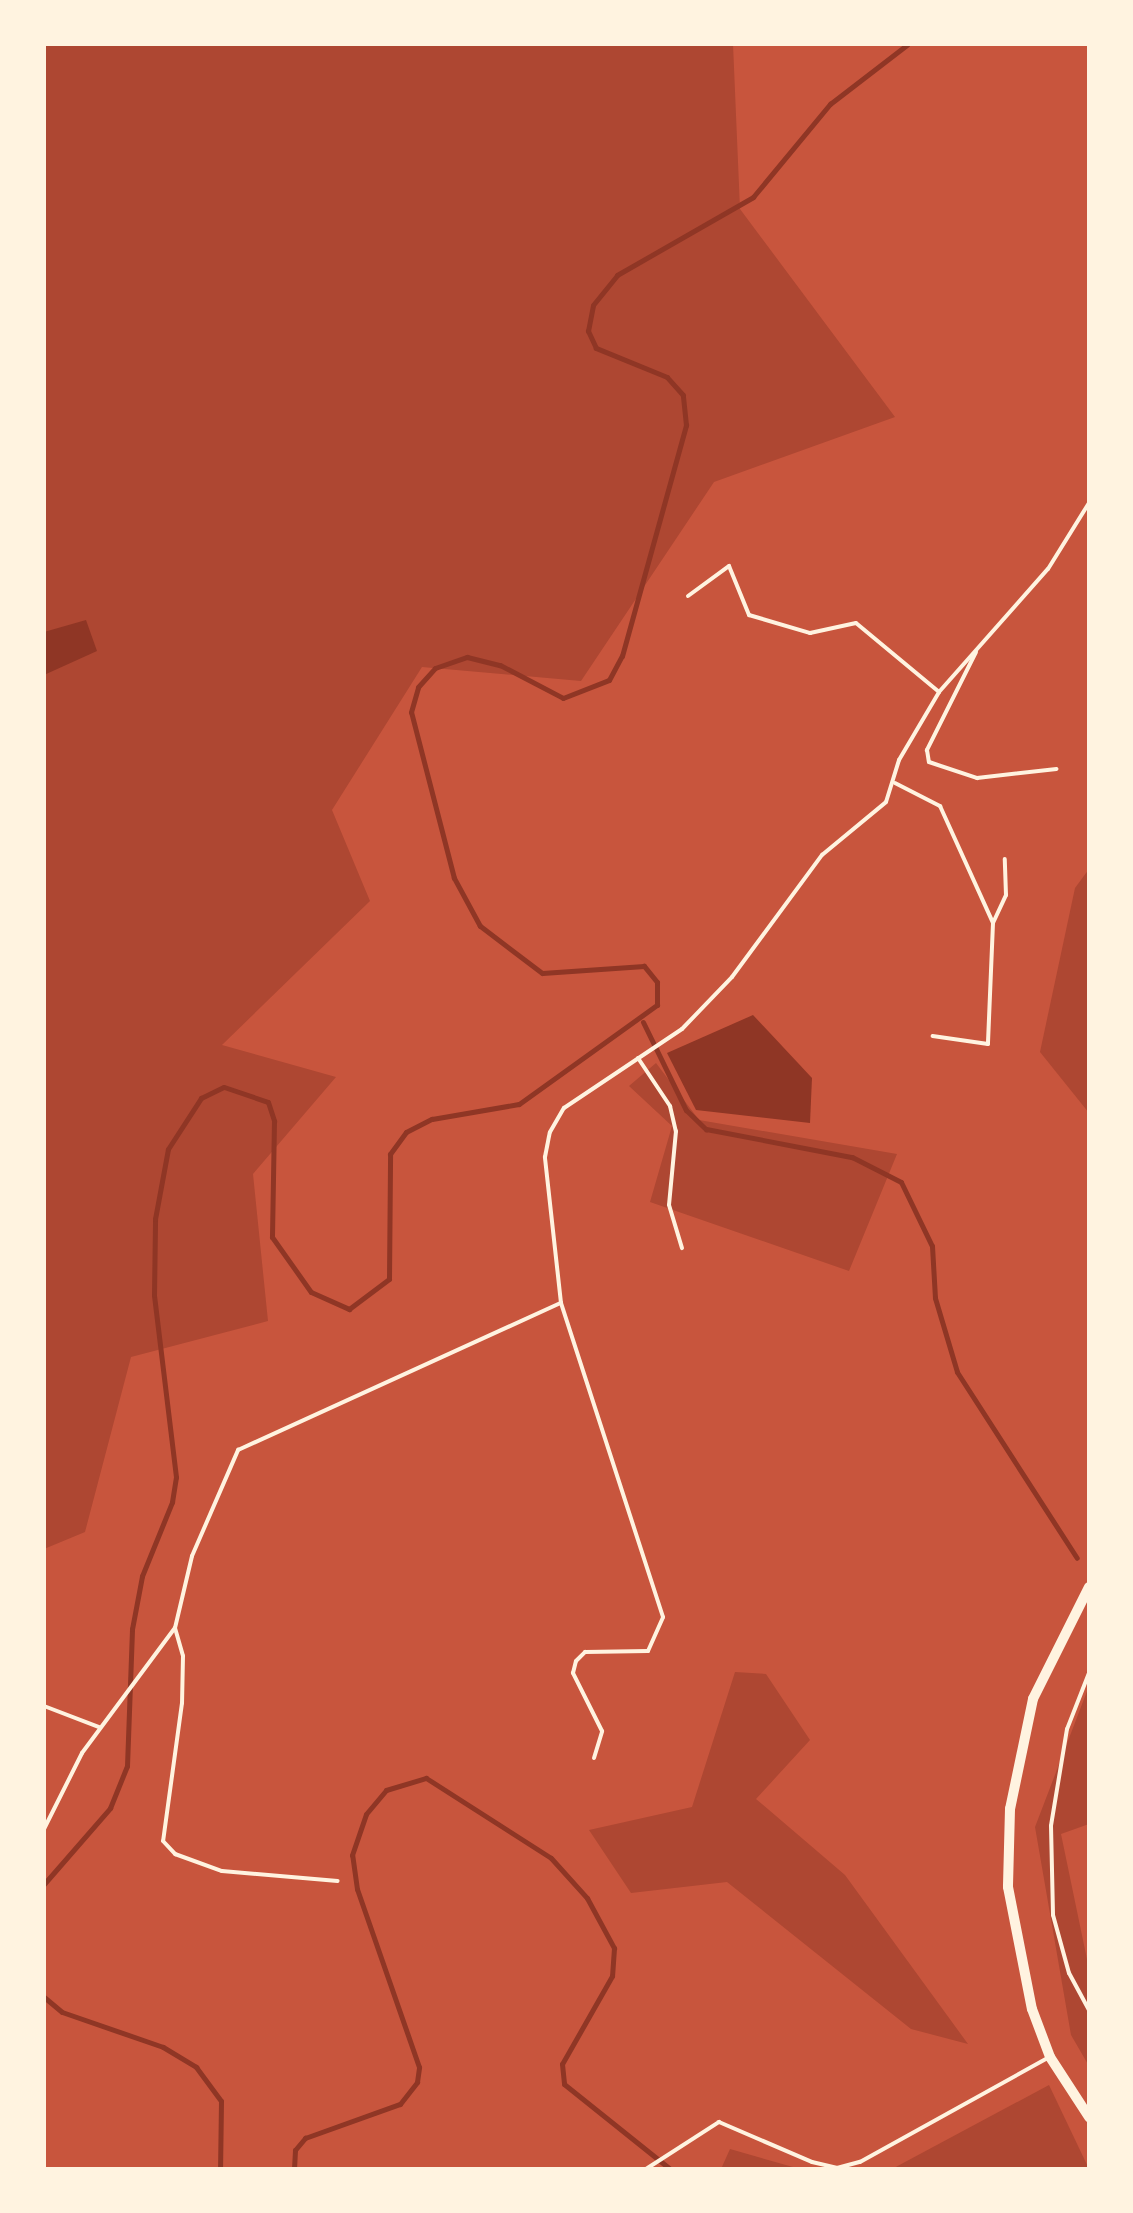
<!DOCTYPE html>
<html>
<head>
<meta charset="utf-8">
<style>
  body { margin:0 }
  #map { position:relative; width:1133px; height:2213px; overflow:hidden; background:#c8553d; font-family:Roboto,sans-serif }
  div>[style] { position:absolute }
  .green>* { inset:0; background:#ae4732 }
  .water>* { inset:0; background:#8f3625 }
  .stream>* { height:5px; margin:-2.5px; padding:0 2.5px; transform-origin:2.5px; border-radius:2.5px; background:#8f3625 }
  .service>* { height:4px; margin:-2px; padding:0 2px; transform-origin:2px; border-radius:2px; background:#fff3e0 }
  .tertiary>* { height:10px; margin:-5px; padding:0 5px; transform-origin:5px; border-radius:5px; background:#fff3e0 }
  span { translate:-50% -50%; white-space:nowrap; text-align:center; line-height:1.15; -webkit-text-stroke:8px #fff3e0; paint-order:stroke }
  .frame { position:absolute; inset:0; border:46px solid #fff3e0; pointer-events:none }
</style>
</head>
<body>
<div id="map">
  <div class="green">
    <i style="clip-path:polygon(44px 44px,733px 44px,740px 209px,895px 417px,714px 482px,581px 681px,422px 667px,332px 810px,370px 901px,222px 1045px,336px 1077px,253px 1174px,268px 1321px,131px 1357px,85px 1532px,44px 1549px)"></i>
    <i style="clip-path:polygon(1089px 869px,1089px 1113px,1040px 1052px,1075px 888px)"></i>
    <i style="clip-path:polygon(656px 1063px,699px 1120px,897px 1154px,849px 1271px,650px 1202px,672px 1126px,629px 1086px)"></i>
    <i style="clip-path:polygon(735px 1672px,766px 1674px,810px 1740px,756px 1799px,845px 1875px,968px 2044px,911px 2029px,727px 1882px,631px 1893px,589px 1830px,692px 1807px)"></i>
    <i style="clip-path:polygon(1089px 1686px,1089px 1824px,1061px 1834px,1089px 1969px,1089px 2066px,1071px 2035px,1035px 1827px)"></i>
    <i style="clip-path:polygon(1049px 2085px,1089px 2169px,892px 2169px)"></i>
    <i style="clip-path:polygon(730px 2149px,800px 2169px,721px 2169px)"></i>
  </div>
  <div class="water">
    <i style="clip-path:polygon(86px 620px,97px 651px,44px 675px,44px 632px)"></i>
    <i style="clip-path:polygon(753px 1015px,812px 1078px,810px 1123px,696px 1110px,667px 1053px)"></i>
  </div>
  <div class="stream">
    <i style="left:643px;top:1022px;width:98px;rotate:64deg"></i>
    <i style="left:686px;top:1110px;width:28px;rotate:44deg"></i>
    <i style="left:706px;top:1129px;width:149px;rotate:10.9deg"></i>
    <i style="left:852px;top:1157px;width:55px;rotate:27deg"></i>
    <i style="left:901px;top:1182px;width:71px;rotate:64.2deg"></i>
    <i style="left:932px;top:1246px;width:52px;rotate:86.7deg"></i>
    <i style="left:935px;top:1298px;width:77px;rotate:73.4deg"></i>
    <i style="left:957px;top:1372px;width:221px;rotate:57.2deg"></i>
    <i style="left:44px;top:1884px;width:101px;rotate:-49deg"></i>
    <i style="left:110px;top:1808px;width:45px;rotate:-68deg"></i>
    <i style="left:127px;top:1766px;width:137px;rotate:-87.9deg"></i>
    <i style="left:132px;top:1629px;width:54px;rotate:-79.3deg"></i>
    <i style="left:142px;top:1576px;width:80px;rotate:-67.9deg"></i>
    <i style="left:172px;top:1502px;width:25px;rotate:-81deg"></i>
    <i style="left:176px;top:1477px;width:183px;rotate:-96.9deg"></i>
    <i style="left:154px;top:1295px;width:76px;rotate:-89.2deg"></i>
    <i style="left:155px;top:1219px;width:71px;rotate:-79.5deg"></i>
    <i style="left:168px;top:1149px;width:61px;rotate:-57.1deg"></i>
    <i style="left:201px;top:1098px;width:25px;rotate:-26deg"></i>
    <i style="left:224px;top:1087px;width:46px;rotate:18.8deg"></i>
    <i style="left:268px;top:1102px;width:20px;rotate:72deg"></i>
    <i style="left:274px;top:1121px;width:116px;rotate:91deg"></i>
    <i style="left:272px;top:1237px;width:67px;rotate:54.7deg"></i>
    <i style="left:311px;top:1292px;width:42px;rotate:24.1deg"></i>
    <i style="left:349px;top:1309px;width:50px;rotate:-36.9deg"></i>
    <i style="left:389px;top:1279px;width:125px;rotate:-89.5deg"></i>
    <i style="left:390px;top:1154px;width:27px;rotate:-54deg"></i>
    <i style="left:406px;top:1132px;width:29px;rotate:-27deg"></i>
    <i style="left:432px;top:1119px;width:88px;rotate:-9.8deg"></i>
    <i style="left:519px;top:1104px;width:170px;rotate:-35.7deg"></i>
    <i style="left:657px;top:1005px;width:23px;rotate:-90deg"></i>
    <i style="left:657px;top:982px;width:21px;rotate:-129deg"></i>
    <i style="left:644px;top:966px;width:102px;rotate:176.1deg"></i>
    <i style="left:542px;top:973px;width:78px;rotate:-142.8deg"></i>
    <i style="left:480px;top:926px;width:55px;rotate:-118.4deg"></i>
    <i style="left:454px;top:878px;width:171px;rotate:-104.5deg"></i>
    <i style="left:411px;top:712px;width:26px;rotate:-74deg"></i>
    <i style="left:418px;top:687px;width:25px;rotate:-48deg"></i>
    <i style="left:435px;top:668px;width:34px;rotate:-19deg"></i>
    <i style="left:467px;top:657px;width:34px;rotate:14deg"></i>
    <i style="left:500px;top:665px;width:71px;rotate:27.6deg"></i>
    <i style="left:563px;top:698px;width:49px;rotate:-21.4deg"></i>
    <i style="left:609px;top:680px;width:27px;rotate:-62deg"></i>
    <i style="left:622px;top:656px;width:240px;rotate:-74.5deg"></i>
    <i style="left:686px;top:425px;width:30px;rotate:-96deg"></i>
    <i style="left:683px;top:395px;width:24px;rotate:-132deg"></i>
    <i style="left:667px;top:377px;width:77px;rotate:-157.8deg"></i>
    <i style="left:596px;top:348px;width:19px;rotate:-115deg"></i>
    <i style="left:588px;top:331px;width:26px;rotate:-79deg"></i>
    <i style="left:593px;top:305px;width:38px;rotate:-51deg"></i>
    <i style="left:617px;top:275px;width:157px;rotate:-29.8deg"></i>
    <i style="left:753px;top:197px;width:121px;rotate:-50.4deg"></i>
    <i style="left:830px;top:104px;width:98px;rotate:-37.6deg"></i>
    <i style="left:44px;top:1997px;width:23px;rotate:40deg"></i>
    <i style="left:62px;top:2012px;width:107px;rotate:19.1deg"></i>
    <i style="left:163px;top:2047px;width:39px;rotate:31deg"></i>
    <i style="left:196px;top:2067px;width:42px;rotate:53.7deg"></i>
    <i style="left:221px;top:2101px;width:68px;rotate:90.8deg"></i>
    <i style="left:294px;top:2169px;width:19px;rotate:-87deg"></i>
    <i style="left:295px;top:2150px;width:16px;rotate:-50deg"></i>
    <i style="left:305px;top:2138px;width:101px;rotate:-19.7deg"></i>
    <i style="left:400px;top:2104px;width:28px;rotate:-52deg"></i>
    <i style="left:417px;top:2082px;width:15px;rotate:-82deg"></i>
    <i style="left:419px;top:2067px;width:188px;rotate:-109.2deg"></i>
    <i style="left:357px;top:1889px;width:34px;rotate:-98deg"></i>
    <i style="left:352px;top:1855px;width:43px;rotate:-71.1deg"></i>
    <i style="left:366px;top:1814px;width:31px;rotate:-50deg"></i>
    <i style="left:386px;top:1790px;width:42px;rotate:-16.7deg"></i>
    <i style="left:426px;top:1778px;width:148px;rotate:32.6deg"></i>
    <i style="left:551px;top:1858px;width:54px;rotate:48deg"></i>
    <i style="left:587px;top:1898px;width:57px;rotate:61.6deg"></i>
    <i style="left:614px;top:1948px;width:28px;rotate:94deg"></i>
    <i style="left:612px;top:1976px;width:101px;rotate:119.6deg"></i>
    <i style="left:562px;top:2064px;width:20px;rotate:84deg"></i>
    <i style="left:564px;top:2084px;width:136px;rotate:38.7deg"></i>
  </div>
  <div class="service">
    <i style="left:688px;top:596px;width:51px;rotate:-36.2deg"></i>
    <i style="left:729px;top:566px;width:53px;rotate:67.8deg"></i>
    <i style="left:749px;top:615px;width:64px;rotate:16.4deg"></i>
    <i style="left:810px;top:633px;width:47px;rotate:-12.3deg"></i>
    <i style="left:856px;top:623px;width:108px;rotate:39.7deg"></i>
    <i style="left:976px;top:652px;width:110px;rotate:116.6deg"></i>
    <i style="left:927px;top:750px;width:12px;rotate:81deg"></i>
    <i style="left:929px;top:762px;width:51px;rotate:18.4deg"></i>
    <i style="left:977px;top:778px;width:80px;rotate:-6.5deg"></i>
    <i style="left:895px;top:783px;width:51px;rotate:27.1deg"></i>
    <i style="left:940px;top:806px;width:128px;rotate:65.6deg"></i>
    <i style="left:993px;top:923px;width:121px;rotate:92.4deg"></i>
    <i style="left:988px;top:1044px;width:56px;rotate:-171.7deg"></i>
    <i style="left:993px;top:923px;width:31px;rotate:-65deg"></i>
    <i style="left:1006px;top:895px;width:36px;rotate:-92deg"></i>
    <i style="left:638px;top:1058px;width:58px;rotate:56.3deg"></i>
    <i style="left:670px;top:1106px;width:26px;rotate:77deg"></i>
    <i style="left:676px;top:1131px;width:74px;rotate:95.4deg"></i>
    <i style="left:669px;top:1205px;width:45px;rotate:73.2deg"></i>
    <i style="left:175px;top:1628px;width:29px;rotate:74deg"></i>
    <i style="left:183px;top:1656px;width:47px;rotate:91.2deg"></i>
    <i style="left:182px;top:1703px;width:139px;rotate:97.8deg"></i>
    <i style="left:163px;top:1841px;width:18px;rotate:47deg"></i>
    <i style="left:175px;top:1854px;width:50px;rotate:19.9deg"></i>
    <i style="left:222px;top:1871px;width:116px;rotate:4.9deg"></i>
    <i style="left:1089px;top:1673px;width:60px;rotate:111.4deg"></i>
    <i style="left:1067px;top:1729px;width:98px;rotate:99.4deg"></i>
    <i style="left:1051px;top:1826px;width:89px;rotate:88.7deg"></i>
    <i style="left:1053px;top:1915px;width:60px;rotate:74.6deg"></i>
    <i style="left:1069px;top:1973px;width:42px;rotate:61.6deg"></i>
    <i style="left:44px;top:1706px;width:59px;rotate:20.9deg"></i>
    <i style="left:594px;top:1758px;width:28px;rotate:-73deg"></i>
    <i style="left:602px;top:1731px;width:65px;rotate:-116.6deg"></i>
    <i style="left:573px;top:1673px;width:12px;rotate:-76deg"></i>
    <i style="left:576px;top:1661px;width:13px;rotate:-45deg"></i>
    <i style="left:585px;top:1652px;width:63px;rotate:-0.9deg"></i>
    <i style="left:648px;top:1651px;width:37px;rotate:-66deg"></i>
    <i style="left:663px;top:1617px;width:330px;rotate:-108deg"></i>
    <i style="left:561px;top:1303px;width:147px;rotate:-96.3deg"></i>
    <i style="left:545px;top:1157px;width:25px;rotate:-79deg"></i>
    <i style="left:550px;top:1132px;width:28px;rotate:-60deg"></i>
    <i style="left:564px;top:1108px;width:142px;rotate:-33.8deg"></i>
    <i style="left:682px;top:1029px;width:72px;rotate:-46.1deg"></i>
    <i style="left:732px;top:977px;width:152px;rotate:-53.6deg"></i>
    <i style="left:822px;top:855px;width:83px;rotate:-39.6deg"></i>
    <i style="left:886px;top:802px;width:44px;rotate:-72.8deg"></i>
    <i style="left:899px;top:760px;width:79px;rotate:-59.5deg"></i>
    <i style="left:939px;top:692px;width:164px;rotate:-48.5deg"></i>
    <i style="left:1048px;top:569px;width:78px;rotate:-58.2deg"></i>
    <i style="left:44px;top:1829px;width:85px;rotate:-63.4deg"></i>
    <i style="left:82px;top:1753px;width:156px;rotate:-53.4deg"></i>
    <i style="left:175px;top:1628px;width:74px;rotate:-76.7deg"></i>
    <i style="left:192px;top:1556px;width:116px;rotate:-66.5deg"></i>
    <i style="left:238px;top:1450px;width:355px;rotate:-24.5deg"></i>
    <i style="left:646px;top:2169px;width:87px;rotate:-32.8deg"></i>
    <i style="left:719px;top:2122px;width:101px;rotate:23.3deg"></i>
    <i style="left:812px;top:2162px;width:26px;rotate:13deg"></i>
    <i style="left:837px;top:2168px;width:24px;rotate:-15deg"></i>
    <i style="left:860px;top:2162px;width:215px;rotate:-29deg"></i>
  </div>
  <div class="tertiary">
    <i style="left:1089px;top:1587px;width:125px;rotate:116.6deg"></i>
    <i style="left:1033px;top:1699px;width:112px;rotate:101.8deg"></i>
    <i style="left:1010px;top:1809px;width:78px;rotate:91.5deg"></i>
    <i style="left:1008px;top:1887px;width:124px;rotate:78.9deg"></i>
    <i style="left:1032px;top:2009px;width:51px;rotate:69.4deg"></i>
    <i style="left:1050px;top:2057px;width:72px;rotate:57deg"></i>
  </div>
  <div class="frame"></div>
</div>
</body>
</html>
